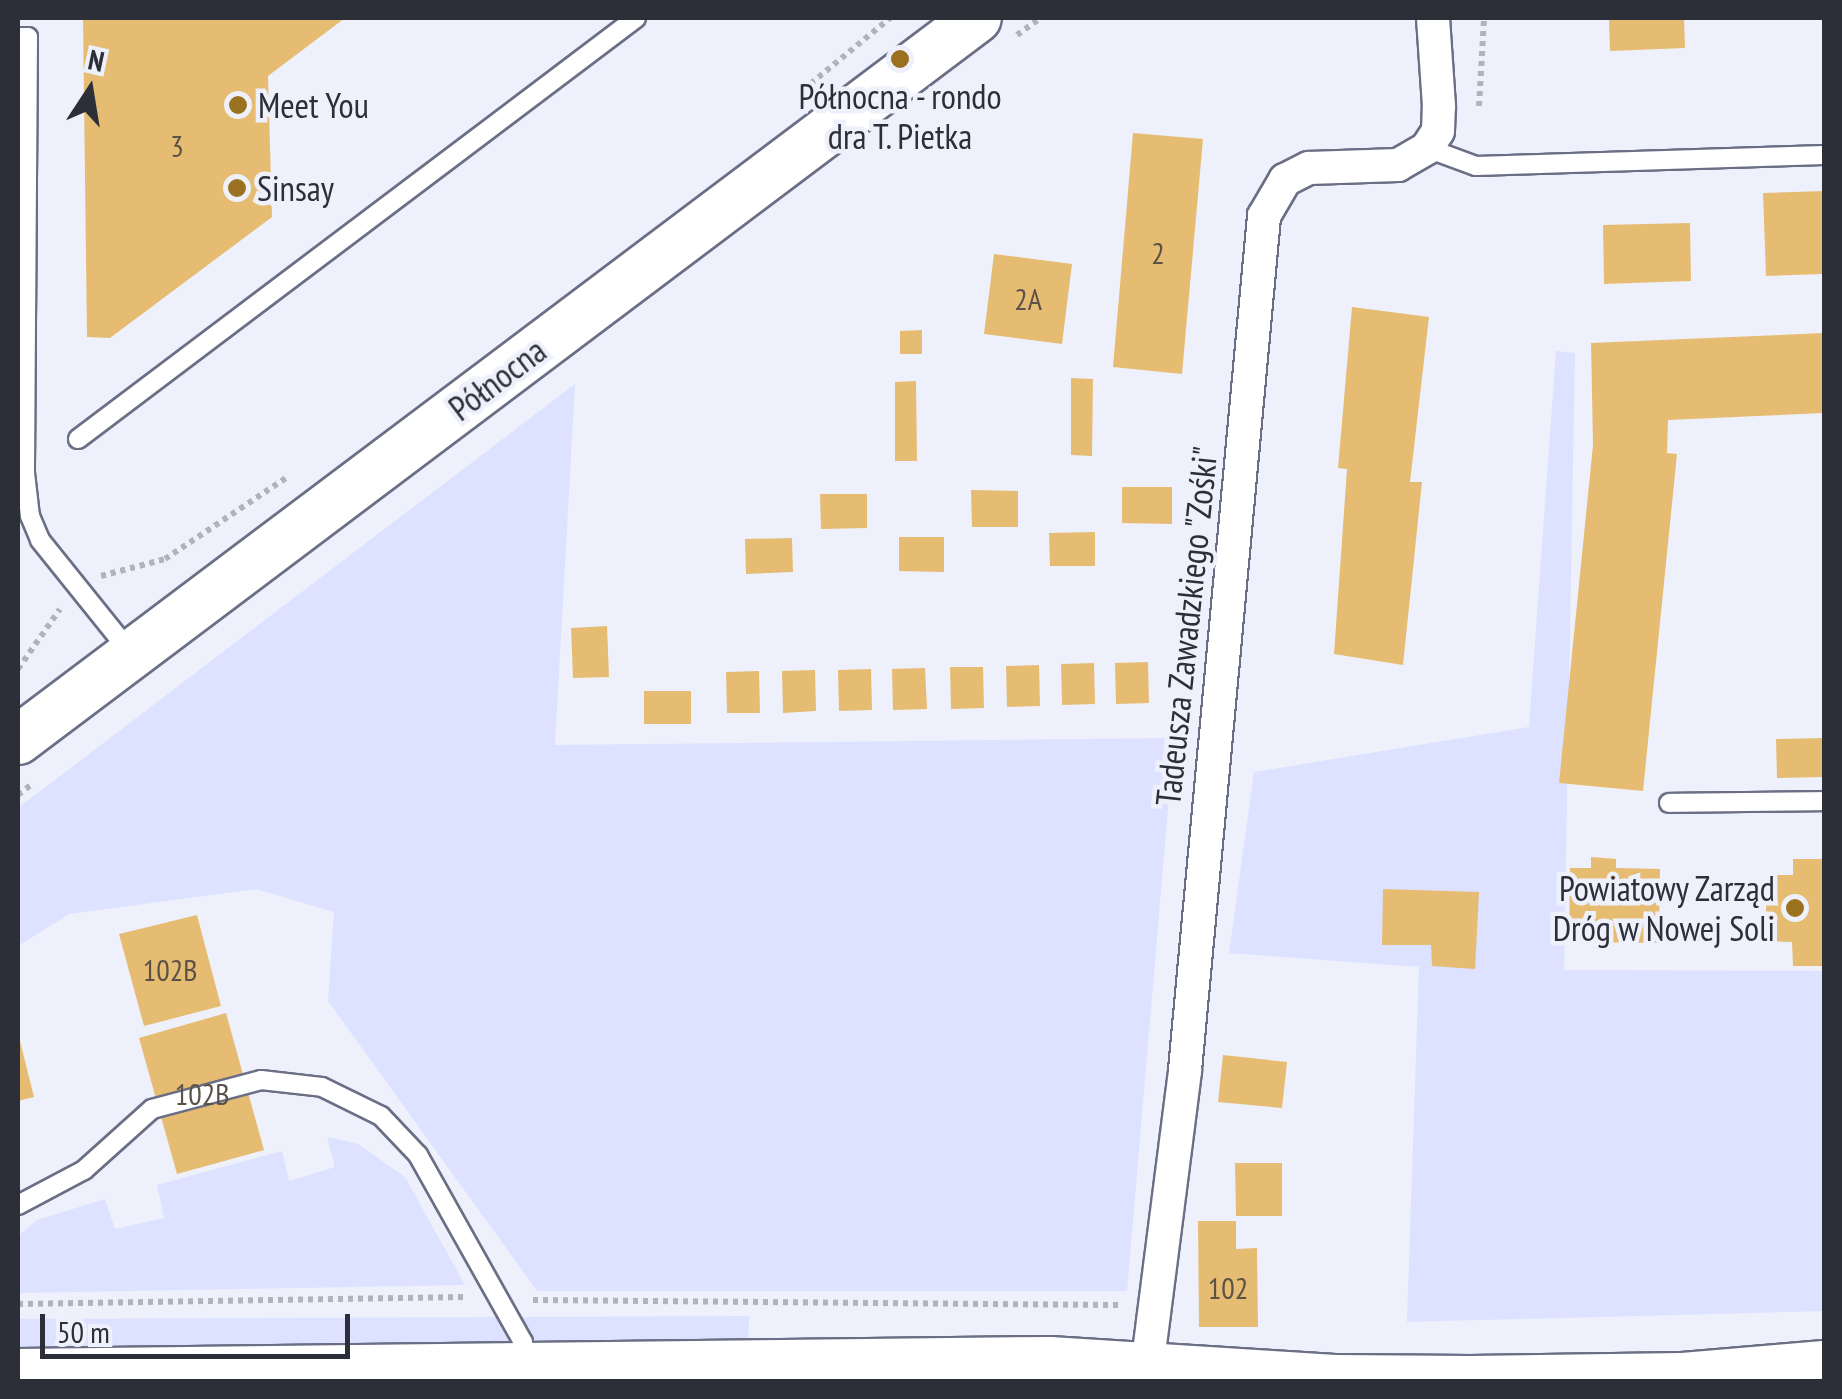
<!DOCTYPE html>
<html>
<head>
<meta charset="utf-8">
<style>
  body { margin:0 }
  #map { position:relative; width:1842px; height:1399px; overflow:hidden; background:#eef1fb; font-family:"PT Sans Narrow",sans-serif }
  div>[style] { position:absolute }
  .green>* { inset:0; background:#dce2ff }
  .building>* { inset:0; background:#e6bc73 }
  .path>* { height:6px; margin-top:-3px; transform-origin:0; background:repeating-linear-gradient(90deg,#b0b3bc 0 5px,transparent 0 10px) }
  .roads { filter:drop-shadow(2px 0 #6a6f85) drop-shadow(-2px 0 #6a6f85) drop-shadow(0 2px #6a6f85) drop-shadow(0 -2px #6a6f85) }
  .lane>* { height:18px; margin:-9px; padding:0 9px; transform-origin:9px; border-radius:9px; background:#fff }
  .street>* { height:32px; margin:-16px; padding:0 16px; transform-origin:16px; border-radius:16px; background:#fff }
  .secondary>* { height:48px; margin:-24px; padding:0 24px; transform-origin:24px; border-radius:24px; background:#fff }
  .dots>* { width:28px; height:28px; translate:-50% -50%; box-sizing:border-box; border:5px solid #eef1fb; border-radius:50% }
  span { translate:-50% -50%; white-space:nowrap; text-align:center; line-height:1.15; -webkit-text-stroke:9px #eef1fb; paint-order:stroke }
  .number-label { font-size:30px; color:#5b5247 }
  .number-label span { -webkit-text-stroke-width:0 }
  .poi-label { font-size:35px; color:#2d2f38 }
  .left { translate:0 -50%; text-align:left }
  .right { translate:-100% -50%; text-align:right }
  .street-label { font-size:35px; color:#2d2f38 }
  .frame { position:absolute; inset:0; border:20px solid #2d2f38; pointer-events:none }
  .north { position:absolute; left:40px; top:40px; width:100px; height:100px; -webkit-text-stroke:8px #eef1fb; paint-order:stroke; rotate:12deg; font-size:28px; font-weight:700; line-height:40px; text-align:center; color:#2d2f38 }
  .north::after { content:''; display:block; margin:auto; width:35px; height:45px; background:#2d2f38; clip-path:polygon(50% 0,100% 100%,50% 72%,0 100%) }
  .scale { position:absolute; left:40px; top:1314px; width:310px; height:45px; box-sizing:border-box; border:5px solid #2d2f38; border-top:0; padding-left:12px; font-size:30px; line-height:35px; white-space:nowrap; color:#2d2f38; -webkit-text-stroke:8px #eef1fb; paint-order:stroke }
</style>
</head>
<body>
<div id="map">
  <div class="green">
    <i style="clip-path:polygon(1556px 351px,1575px 353px,1564px 970px,1824px 971px,1824px 1311px,1407px 1322px,1419px 967px,1229px 953px,1254px 772px,1529px 727px)"></i>
    <i style="clip-path:polygon(575px 384px,555px 745px,1174px 738px,1127px 1291px,537px 1291px,328px 1001px,334px 912px,256px 889px,69px 914px,18px 946px,18px 808px)"></i>
    <i style="clip-path:polygon(327px 1137px,358px 1144px,405px 1177px,465px 1285px,18px 1293px,18px 1236px,37px 1220px,105px 1199px,115px 1229px,164px 1218px,157px 1185px,282px 1151px,289px 1181px,335px 1167px)"></i>
    <i style="clip-path:polygon(749px 1316px,747px 1381px,18px 1381px,18px 1319px)"></i>
  </div>
  <div class="building">
    <i style="clip-path:polygon(83px 18px,345px 18px,268px 76px,272px 217px,110px 338px,87px 337px)"></i>
    <i style="clip-path:polygon(1609px 18px,1684px 18px,1685px 48px,1610px 51px)"></i>
    <i style="clip-path:polygon(1133px 133px,1203px 139px,1182px 374px,1113px 367px)"></i>
    <i style="clip-path:polygon(1824px 191px,1824px 274px,1766px 276px,1763px 193px)"></i>
    <i style="clip-path:polygon(1690px 223px,1691px 281px,1604px 284px,1603px 225px)"></i>
    <i style="clip-path:polygon(994px 254px,1072px 264px,1062px 344px,984px 334px)"></i>
    <i style="clip-path:polygon(1352px 307px,1429px 317px,1410px 482px,1422px 482px,1403px 665px,1334px 654px,1347px 469px,1338px 468px)"></i>
    <i style="clip-path:polygon(922px 330px,922px 354px,900px 354px,900px 331px)"></i>
    <i style="clip-path:polygon(1824px 333px,1824px 413px,1668px 420px,1667px 453px,1677px 454px,1643px 791px,1559px 783px,1593px 445px,1591px 343px)"></i>
    <i style="clip-path:polygon(1071px 378px,1093px 379px,1092px 456px,1071px 455px)"></i>
    <i style="clip-path:polygon(916px 381px,917px 461px,895px 461px,895px 382px)"></i>
    <i style="clip-path:polygon(1122px 487px,1172px 487px,1172px 524px,1122px 523px)"></i>
    <i style="clip-path:polygon(971px 490px,1018px 491px,1018px 527px,972px 527px)"></i>
    <i style="clip-path:polygon(820px 494px,867px 494px,867px 528px,821px 529px)"></i>
    <i style="clip-path:polygon(1095px 532px,1095px 566px,1050px 566px,1049px 533px)"></i>
    <i style="clip-path:polygon(899px 537px,944px 537px,944px 572px,899px 571px)"></i>
    <i style="clip-path:polygon(792px 538px,793px 572px,746px 574px,745px 539px)"></i>
    <i style="clip-path:polygon(607px 626px,609px 677px,573px 678px,571px 628px)"></i>
    <i style="clip-path:polygon(1148px 662px,1149px 703px,1116px 704px,1115px 663px)"></i>
    <i style="clip-path:polygon(1094px 663px,1095px 704px,1062px 705px,1061px 664px)"></i>
    <i style="clip-path:polygon(1039px 665px,1040px 706px,1007px 707px,1006px 666px)"></i>
    <i style="clip-path:polygon(950px 667px,983px 667px,984px 708px,951px 709px)"></i>
    <i style="clip-path:polygon(925px 668px,927px 709px,893px 710px,892px 669px)"></i>
    <i style="clip-path:polygon(871px 669px,872px 710px,839px 711px,838px 670px)"></i>
    <i style="clip-path:polygon(815px 670px,816px 711px,783px 713px,782px 671px)"></i>
    <i style="clip-path:polygon(759px 671px,760px 713px,727px 713px,726px 672px)"></i>
    <i style="clip-path:polygon(644px 691px,691px 691px,691px 724px,644px 724px)"></i>
    <i style="clip-path:polygon(1824px 738px,1824px 777px,1777px 778px,1776px 739px)"></i>
    <i style="clip-path:polygon(1591px 857px,1616px 859px,1616px 868px,1660px 869px,1659px 943px,1569px 942px,1570px 868px,1591px 868px)"></i>
    <i style="clip-path:polygon(1793px 859px,1824px 859px,1824px 966px,1793px 966px,1792px 942px,1766px 941px,1766px 875px,1793px 875px)"></i>
    <i style="clip-path:polygon(1383px 889px,1479px 892px,1475px 969px,1432px 966px,1431px 945px,1382px 945px)"></i>
    <i style="clip-path:polygon(197px 915px,221px 1006px,144px 1026px,119px 934px)"></i>
    <i style="clip-path:polygon(226px 1013px,264px 1150px,177px 1174px,139px 1038px)"></i>
    <i style="clip-path:polygon(18px 1033px,34px 1097px,18px 1101px)"></i>
    <i style="clip-path:polygon(1223px 1055px,1287px 1062px,1282px 1108px,1218px 1102px)"></i>
    <i style="clip-path:polygon(1235px 1163px,1282px 1163px,1282px 1216px,1236px 1216px)"></i>
    <i style="clip-path:polygon(1198px 1221px,1236px 1221px,1236px 1249px,1257px 1248px,1258px 1327px,1199px 1327px)"></i>
  </div>
  <div class="path">
    <i style="left:1017px;top:35px;width:29px;rotate:-36deg"></i>
    <i style="left:803px;top:90px;width:113px;rotate:-39.6deg"></i>
    <i style="left:1479px;top:106px;width:88px;rotate:-86.7deg"></i>
    <i style="left:101px;top:576px;width:66px;rotate:-14.9deg"></i>
    <i style="left:165px;top:559px;width:146px;rotate:-33.8deg"></i>
    <i style="left:18px;top:669px;width:73px;rotate:-55deg"></i>
    <i style="left:18px;top:795px;width:18px;rotate:-38deg"></i>
    <i style="left:533px;top:1300px;width:588px;rotate:0.49deg"></i>
    <i style="left:18px;top:1304px;width:448px;rotate:-0.9deg"></i>
  </div>
  <div class="roads">
    <div class="lane">
      <i style="left:18px;top:37px;width:10px"></i>
      <i style="left:28px;top:37px;width:436px;rotate:90.4deg"></i>
      <i style="left:25px;top:473px;width:43px;rotate:83.4deg"></i>
      <i style="left:30px;top:516px;width:26px;rotate:67deg"></i>
      <i style="left:40px;top:540px;width:144px;rotate:51.2deg"></i>
      <i style="left:1427px;top:148px;width:52px;rotate:20.2deg"></i>
      <i style="left:1476px;top:166px;width:348px;rotate:-1.8deg"></i>
      <i style="left:78px;top:439px;width:699px;rotate:-37.03deg"></i>
      <i style="left:1669px;top:803px;width:155px;rotate:-0.7deg"></i>
      <i style="left:18px;top:1205px;width:75px;rotate:-27.9deg"></i>
      <i style="left:84px;top:1170px;width:91px;rotate:-41.9deg"></i>
      <i style="left:152px;top:1109px;width:113px;rotate:-14.9deg"></i>
      <i style="left:261px;top:1080px;width:61px;rotate:6.5deg"></i>
      <i style="left:322px;top:1087px;width:66px;rotate:26.2deg"></i>
      <i style="left:381px;top:1116px;width:54px;rotate:46.5deg"></i>
      <i style="left:418px;top:1155px;width:214px;rotate:60.7deg"></i>
      <i style="left:523px;top:1342px;width:22px;rotate:85deg"></i>
    </div>
    <div class="street">
      <i style="left:1147px;top:1368px;width:300px;rotate:-82.7deg"></i>
      <i style="left:1185px;top:1070px;width:858px;rotate:-84.71deg"></i>
      <i style="left:1264px;top:216px;width:42px;rotate:-59.7deg"></i>
      <i style="left:1285px;top:180px;width:27px;rotate:-27deg"></i>
      <i style="left:1309px;top:168px;width:89px;rotate:-1.9deg"></i>
      <i style="left:1398px;top:165px;width:34px;rotate:-30deg"></i>
      <i style="left:1427px;top:148px;width:20px;rotate:-57deg"></i>
      <i style="left:1438px;top:131px;width:25px;rotate:-88deg"></i>
      <i style="left:1439px;top:106px;width:88px;rotate:-93.9deg"></i>
    </div>
    <div class="secondary">
      <i style="left:18px;top:740px;width:1200px;rotate:-36.97deg"></i>
      <i style="left:18px;top:1373px;width:1032px;rotate:-0.67deg"></i>
      <i style="left:1050px;top:1361px;width:285px;rotate:3.6deg"></i>
      <i style="left:1334px;top:1379px;width:136px;rotate:0.4deg"></i>
      <i style="left:1470px;top:1380px;width:213px;rotate:-0.8deg"></i>
      <i style="left:1683px;top:1377px;width:142px;rotate:-4.9deg"></i>
    </div>
  </div>
  <div class="dots">
    <i style="left:900px;top:59px;background:#9a711e"></i>
    <i style="left:238px;top:105px;background:#9a711e"></i>
    <i style="left:237px;top:188px;background:#9a711e"></i>
    <i style="left:1795px;top:908px;background:#9a711e"></i>
  </div>
  <div class="number-label">
    <span style="left:177px;top:146px">3</span>
    <span style="left:1158px;top:253px">2</span>
    <span style="left:1028px;top:299px">2A</span>
    <span style="left:170px;top:970px">102B</span>
    <span style="left:202px;top:1094px">102B</span>
    <span style="left:1228px;top:1288px">102</span>
  </div>
  <div class="poi-label">
    <span style="left:900px;top:116px">Północna - rondo<br>dra T. Pietka</span>
    <span class="left" style="left:258px;top:105px">Meet You</span>
    <span class="left" style="left:257px;top:188px">Sinsay</span>
    <span class="right" style="left:1775px;top:908px">Powiatowy Zarząd<br>Dróg w Nowej Soli</span>
  </div>
  <div class="street-label">
    <span style="left:497px;top:379px;rotate:-37deg">Północna</span>
    <span style="left:1186px;top:626px;rotate:-84deg">Tadeusza Zawadzkiego "Zośki"</span>
  </div>
  <div class="frame"></div>
  <div class="north">N</div>
  <div class="scale">50 m</div>
</div>
</body>
</html>
